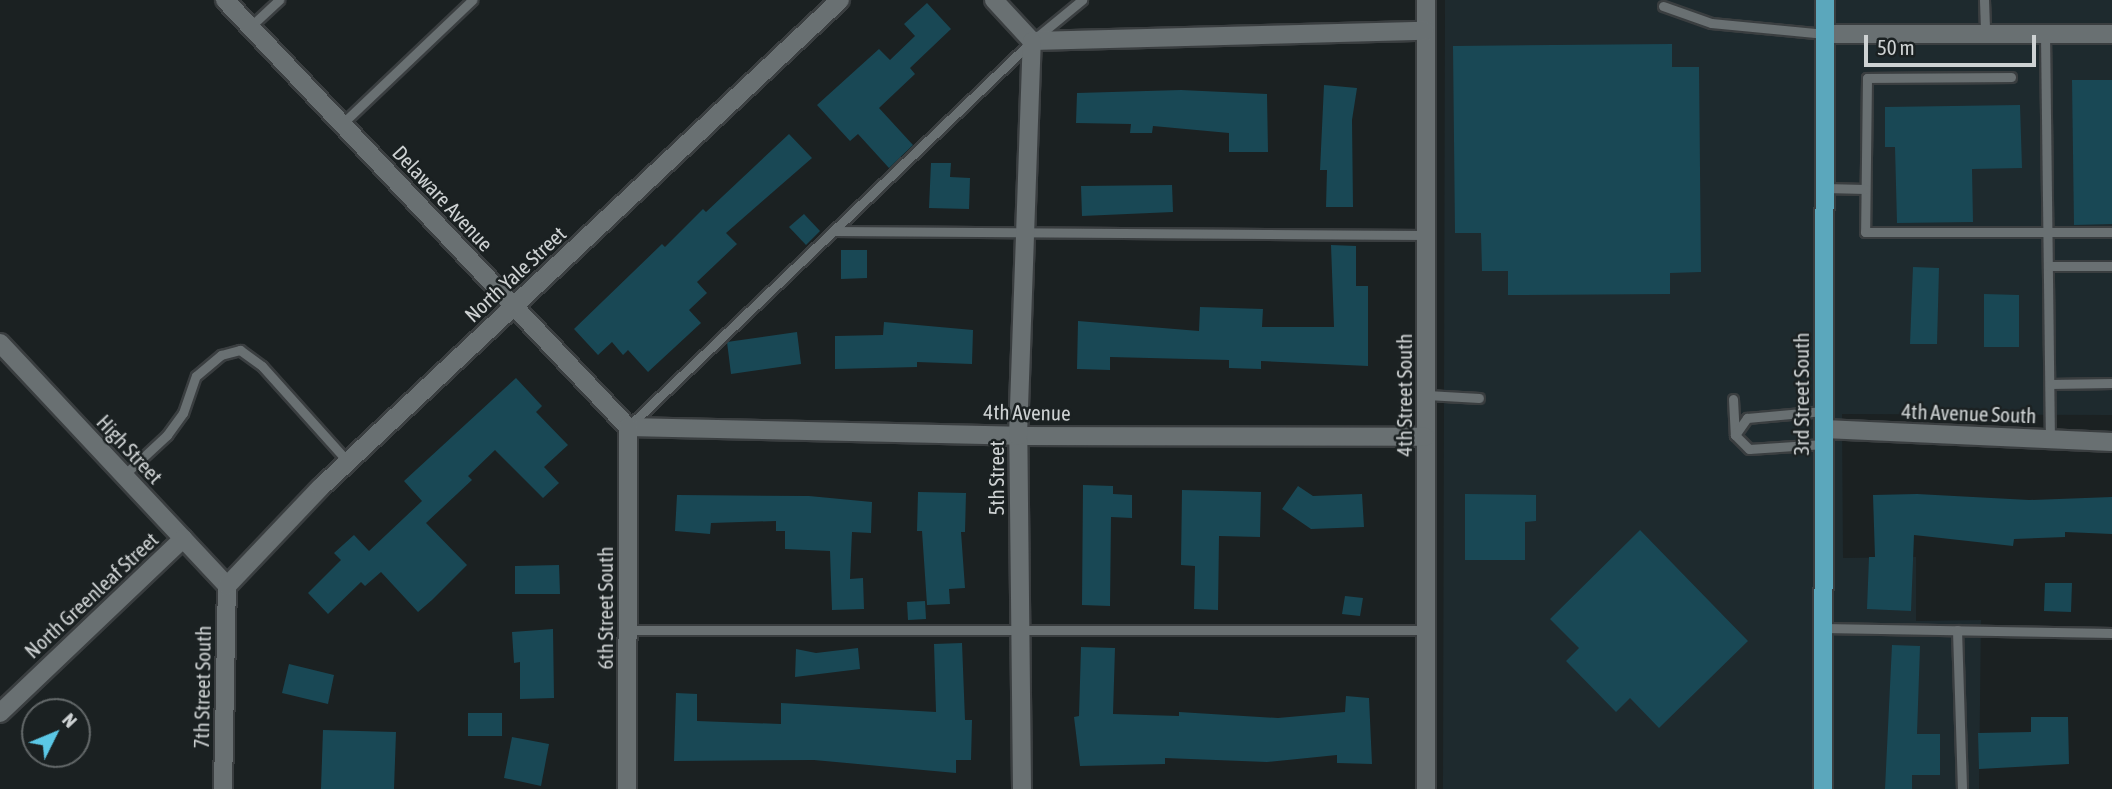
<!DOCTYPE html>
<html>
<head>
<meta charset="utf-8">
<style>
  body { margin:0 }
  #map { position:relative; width:2112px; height:789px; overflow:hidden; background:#1b2122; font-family:"Asap Condensed",sans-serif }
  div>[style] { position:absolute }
  .built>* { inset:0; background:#1e2a2e }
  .building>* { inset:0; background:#194855 }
  .roads { filter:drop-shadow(2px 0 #3a3e40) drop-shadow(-2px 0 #3a3e40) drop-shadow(0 2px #3a3e40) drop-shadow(0 -2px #3a3e40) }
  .service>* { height:9px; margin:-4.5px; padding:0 4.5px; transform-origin:4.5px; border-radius:4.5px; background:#697072 }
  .minor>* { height:18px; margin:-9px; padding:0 9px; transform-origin:9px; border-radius:9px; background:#697072 }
  .secondary>* { height:18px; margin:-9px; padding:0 9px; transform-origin:9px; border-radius:9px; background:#697072 }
  .primary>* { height:18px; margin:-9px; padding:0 9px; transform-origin:9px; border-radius:9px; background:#5ba7bc }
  span { translate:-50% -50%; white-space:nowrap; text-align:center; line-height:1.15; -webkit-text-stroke:5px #1b2122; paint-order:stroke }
  .street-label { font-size:21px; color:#ced2d3 }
  .north { position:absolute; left:21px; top:698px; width:70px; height:70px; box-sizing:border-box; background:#1b2122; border:2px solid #636869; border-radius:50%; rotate:47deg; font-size:19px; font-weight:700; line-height:28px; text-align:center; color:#ced2d3 }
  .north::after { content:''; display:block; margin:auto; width:24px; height:32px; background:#5bc8e6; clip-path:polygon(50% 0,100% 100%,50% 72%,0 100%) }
  .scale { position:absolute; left:1864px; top:35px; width:172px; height:32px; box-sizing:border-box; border:4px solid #ced2d3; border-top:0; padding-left:9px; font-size:21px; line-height:24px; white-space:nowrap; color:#ced2d3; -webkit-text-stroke:5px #1b2122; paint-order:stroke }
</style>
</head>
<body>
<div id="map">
  <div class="built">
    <i style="clip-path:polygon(1445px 0,2112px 0,2112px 415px,1842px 414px,1843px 558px,1916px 557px,1916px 621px,1981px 620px,1979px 789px,1443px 789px)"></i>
  </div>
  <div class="building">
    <i style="clip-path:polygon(927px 3px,951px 29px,910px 68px,915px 74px,879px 108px,913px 145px,889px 168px,858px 134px,850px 141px,817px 105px,879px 49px,890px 60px,915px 36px,904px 24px)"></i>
    <i style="clip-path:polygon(1672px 44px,1672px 67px,1699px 67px,1701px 272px,1670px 273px,1670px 294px,1508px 295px,1508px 271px,1482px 271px,1481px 233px,1455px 233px,1453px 46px)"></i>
    <i style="clip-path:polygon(2072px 80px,2112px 80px,2112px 224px,2074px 225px)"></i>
    <i style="clip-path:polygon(1324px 85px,1357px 88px,1352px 120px,1353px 207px,1326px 207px,1327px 170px,1320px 170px)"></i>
    <i style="clip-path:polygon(1181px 90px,1267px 94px,1268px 152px,1229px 152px,1229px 133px,1153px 126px,1152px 133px,1130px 133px,1131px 124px,1076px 123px,1077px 93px)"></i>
    <i style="clip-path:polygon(2020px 105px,2022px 168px,1972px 169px,1973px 222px,1897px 223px,1895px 147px,1885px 147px,1885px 107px)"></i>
    <i style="clip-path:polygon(789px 134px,812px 158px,726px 233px,737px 244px,697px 282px,707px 293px,689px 310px,701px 323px,648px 372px,628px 350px,623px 355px,612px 342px,598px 355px,574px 329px,662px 244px,665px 247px,703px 209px,706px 212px)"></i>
    <i style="clip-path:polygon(931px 163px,951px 163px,950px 177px,970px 178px,969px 209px,929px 208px)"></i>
    <i style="clip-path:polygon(1172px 185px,1173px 212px,1082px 216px,1081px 186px)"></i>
    <i style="clip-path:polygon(804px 214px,820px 231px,806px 245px,789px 227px)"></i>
    <i style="clip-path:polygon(1331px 245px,1356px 246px,1356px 286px,1368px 286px,1368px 366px,1261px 361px,1261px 369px,1229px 368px,1229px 360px,1110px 357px,1110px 370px,1077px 369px,1078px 321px,1199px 331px,1200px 307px,1263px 309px,1262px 327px,1334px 327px)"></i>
    <i style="clip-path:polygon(841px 250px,867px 250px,867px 278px,841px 279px)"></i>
    <i style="clip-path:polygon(1913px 267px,1939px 268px,1937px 344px,1910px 344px)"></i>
    <i style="clip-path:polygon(1984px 294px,2019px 295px,2019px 347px,1984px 347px)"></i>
    <i style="clip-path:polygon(884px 322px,973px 330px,972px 364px,917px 362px,917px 367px,835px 369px,835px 336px,883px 335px)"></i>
    <i style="clip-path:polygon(797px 332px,801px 364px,731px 374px,727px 342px)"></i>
    <i style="clip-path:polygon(516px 378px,542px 406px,536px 412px,568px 445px,544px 467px,559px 483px,543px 498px,495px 450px,468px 476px,472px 480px,426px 523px,467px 565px,432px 600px,418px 612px,381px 572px,365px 586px,361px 582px,328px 614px,308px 593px,341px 560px,334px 553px,354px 535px,369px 551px,422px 501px,404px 481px)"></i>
    <i style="clip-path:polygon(1083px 485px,1113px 486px,1113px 494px,1132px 495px,1132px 518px,1111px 517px,1110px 606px,1082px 605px)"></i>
    <i style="clip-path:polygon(1298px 486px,1313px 496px,1362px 494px,1364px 527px,1311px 529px,1282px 509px)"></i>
    <i style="clip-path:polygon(1182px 490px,1261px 492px,1260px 537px,1219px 536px,1218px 610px,1194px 609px,1195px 566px,1181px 565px)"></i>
    <i style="clip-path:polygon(918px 492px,966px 493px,965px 532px,961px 532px,965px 588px,949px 589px,950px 604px,927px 605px,922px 531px,917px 531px)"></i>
    <i style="clip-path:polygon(1465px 494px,1536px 495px,1536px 521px,1525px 522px,1525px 560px,1465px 560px)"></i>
    <i style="clip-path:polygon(1917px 494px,2029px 500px,2112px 497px,2112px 534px,2065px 532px,2065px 537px,2014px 539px,2013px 546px,1914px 535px,1911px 611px,1867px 609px,1869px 557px,1875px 557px,1873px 495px)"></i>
    <i style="clip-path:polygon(677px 495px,809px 496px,872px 502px,871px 533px,852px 532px,850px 579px,863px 578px,864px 609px,832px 610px,830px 551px,785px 549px,785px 531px,776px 531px,776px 521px,711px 523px,710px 534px,675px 531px)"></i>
    <i style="clip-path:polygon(1640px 530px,1748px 641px,1659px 728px,1630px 698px,1616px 712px,1566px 661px,1579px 648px,1550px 619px)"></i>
    <i style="clip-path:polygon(559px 565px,560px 594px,515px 594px,515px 566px)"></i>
    <i style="clip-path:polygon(2045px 583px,2072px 583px,2071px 612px,2044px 611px)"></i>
    <i style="clip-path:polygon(1345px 596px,1363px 598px,1360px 616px,1342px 614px)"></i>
    <i style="clip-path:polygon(925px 601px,926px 619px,908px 620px,907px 602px)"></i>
    <i style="clip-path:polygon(553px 629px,554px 698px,520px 699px,520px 662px,514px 663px,512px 632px)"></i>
    <i style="clip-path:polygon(962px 643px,965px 720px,972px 720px,971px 760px,956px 760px,956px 773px,814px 760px,674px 761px,676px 693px,697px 694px,697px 721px,781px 724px,781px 703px,936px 712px,934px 644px)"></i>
    <i style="clip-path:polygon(1892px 645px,1920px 646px,1917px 734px,1940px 734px,1940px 775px,1912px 775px,1912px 789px,1885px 789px)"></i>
    <i style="clip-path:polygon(1081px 647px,1115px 648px,1113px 714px,1179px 716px,1179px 712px,1278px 718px,1345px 712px,1346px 696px,1369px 698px,1372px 764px,1337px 763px,1337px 755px,1267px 762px,1165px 758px,1165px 764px,1080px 766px,1074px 717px,1079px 716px)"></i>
    <i style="clip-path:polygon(858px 648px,860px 669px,795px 677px,796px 649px,816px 653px)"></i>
    <i style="clip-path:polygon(289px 664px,334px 675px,328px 704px,282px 693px)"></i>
    <i style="clip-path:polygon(468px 713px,502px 713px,502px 736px,468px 736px)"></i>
    <i style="clip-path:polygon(2031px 717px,2068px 717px,2069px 764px,1979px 769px,1978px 733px,2031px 732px)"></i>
    <i style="clip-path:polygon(323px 730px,396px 732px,394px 789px,321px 789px)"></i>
    <i style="clip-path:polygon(512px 737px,549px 744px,541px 786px,504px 778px)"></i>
  </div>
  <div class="roads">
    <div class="service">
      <i style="left:1984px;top:0;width:34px;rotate:88deg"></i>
      <i style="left:1663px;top:6px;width:51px;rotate:19.5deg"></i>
      <i style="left:1711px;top:23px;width:115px;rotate:5.5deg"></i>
      <i style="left:250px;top:27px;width:40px;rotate:-43deg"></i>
      <i style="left:2045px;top:34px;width:405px;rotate:89.3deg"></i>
      <i style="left:2011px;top:77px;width:144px;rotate:179.6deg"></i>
      <i style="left:1867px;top:78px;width:154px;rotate:90.7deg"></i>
      <i style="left:1865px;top:232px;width:247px"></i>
      <i style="left:342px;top:124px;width:180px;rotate:-43.6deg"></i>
      <i style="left:1825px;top:188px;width:40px;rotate:1.4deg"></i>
      <i style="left:833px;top:231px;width:592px;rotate:0.39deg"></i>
      <i style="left:2048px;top:266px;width:64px"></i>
      <i style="left:2050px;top:384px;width:62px;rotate:-0.9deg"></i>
      <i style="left:1427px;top:395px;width:52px;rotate:3.3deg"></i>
      <i style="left:1733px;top:399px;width:36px;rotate:87deg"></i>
      <i style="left:629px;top:426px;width:557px;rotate:-43.69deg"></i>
      <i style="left:1032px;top:41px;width:65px;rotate:-39.4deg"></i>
      <i style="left:1824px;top:444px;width:75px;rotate:176.2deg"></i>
      <i style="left:1749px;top:449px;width:20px;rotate:-135deg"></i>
      <i style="left:1735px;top:435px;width:21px;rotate:-55deg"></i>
      <i style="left:1747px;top:418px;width:77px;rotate:-5.2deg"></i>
      <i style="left:124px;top:475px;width:59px;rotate:-42.9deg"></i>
      <i style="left:167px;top:435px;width:27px;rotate:-54deg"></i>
      <i style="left:183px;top:413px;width:39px;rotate:-71deg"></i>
      <i style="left:196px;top:376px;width:33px;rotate:-40deg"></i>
      <i style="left:221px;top:355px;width:20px;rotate:-15deg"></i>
      <i style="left:240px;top:350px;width:27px;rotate:36deg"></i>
      <i style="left:262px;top:366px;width:129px;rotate:48.1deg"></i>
      <i style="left:1823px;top:628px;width:289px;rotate:1deg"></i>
      <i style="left:628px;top:630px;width:795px"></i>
      <i style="left:1957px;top:630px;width:159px;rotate:88.2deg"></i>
    </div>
    <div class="minor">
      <i style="left:225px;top:0;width:587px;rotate:46.66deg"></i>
      <i style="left:994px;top:0;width:56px;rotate:47.2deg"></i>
      <i style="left:1426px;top:0;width:789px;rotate:90deg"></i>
      <i style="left:1825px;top:34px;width:287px"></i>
      <i style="left:1032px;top:41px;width:393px;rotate:-1.5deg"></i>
      <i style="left:0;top:343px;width:333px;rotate:46.9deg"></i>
      <i style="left:628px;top:427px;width:390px;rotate:1.3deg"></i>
      <i style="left:1018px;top:436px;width:407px;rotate:0.1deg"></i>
      <i style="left:1824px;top:429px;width:288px;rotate:2.6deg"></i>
      <i style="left:0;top:713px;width:253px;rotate:-43.6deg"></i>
      <i style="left:627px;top:789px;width:362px;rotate:-89.8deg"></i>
      <i style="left:1022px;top:789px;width:353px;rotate:-90.6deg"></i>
      <i style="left:1018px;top:436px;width:395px;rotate:-88deg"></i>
    </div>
    <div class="secondary">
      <i style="left:223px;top:789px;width:203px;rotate:-88.9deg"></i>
      <i style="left:227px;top:586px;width:135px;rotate:-46.5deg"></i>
      <i style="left:320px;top:488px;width:713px;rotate:-43.18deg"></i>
    </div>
    <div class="primary">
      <i style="left:1823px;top:789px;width:789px;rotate:-89.85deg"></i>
    </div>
  </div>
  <div class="street-label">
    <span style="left:443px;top:198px;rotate:47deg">Delaware Avenue</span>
    <span style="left:515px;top:274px;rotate:-43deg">North Yale Street</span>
    <span style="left:1801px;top:394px;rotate:-90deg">3rd Street South</span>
    <span style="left:1404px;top:395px;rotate:-90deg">4th Street South</span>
    <span style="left:1027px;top:412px;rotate:1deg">4th Avenue</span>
    <span style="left:1969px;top:413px;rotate:2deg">4th Avenue South</span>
    <span style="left:130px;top:449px;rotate:47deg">High Street</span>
    <span style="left:996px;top:478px;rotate:-90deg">5th Street</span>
    <span style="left:91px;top:595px;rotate:-43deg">North Greenleaf Street</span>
    <span style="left:605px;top:608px;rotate:-90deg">6th Street South</span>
    <span style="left:202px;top:687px;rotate:-89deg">7th Street South</span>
  </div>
  <div class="north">N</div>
  <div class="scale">50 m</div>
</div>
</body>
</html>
